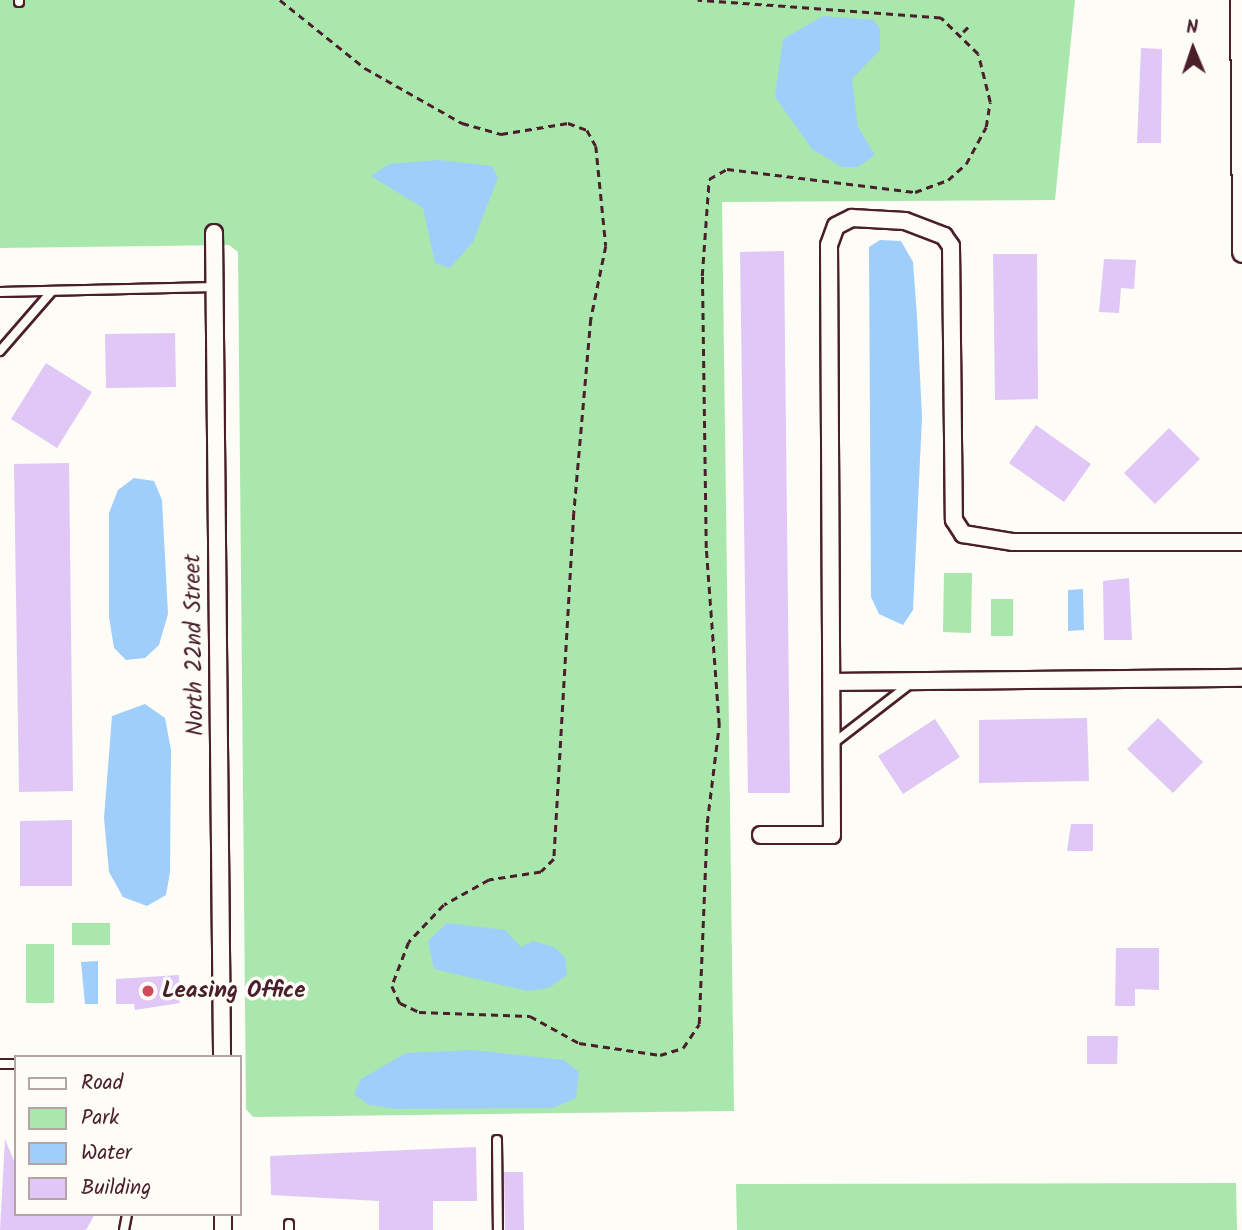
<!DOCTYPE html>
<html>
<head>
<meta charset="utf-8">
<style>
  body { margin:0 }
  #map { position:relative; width:1242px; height:1230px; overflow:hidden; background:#fdfcf7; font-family:Kalam,sans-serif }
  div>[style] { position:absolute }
  .green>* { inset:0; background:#aae7ad }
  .water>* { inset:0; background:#a0cefb }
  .building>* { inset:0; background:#e0c7f6 }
  .path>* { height:2.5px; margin-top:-1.25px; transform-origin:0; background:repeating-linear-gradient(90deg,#4a1f2b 0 7px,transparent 0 12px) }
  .roads { filter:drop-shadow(2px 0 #4a1f2b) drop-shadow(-2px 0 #4a1f2b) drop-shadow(0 2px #4a1f2b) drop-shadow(0 -2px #4a1f2b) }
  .service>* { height:8px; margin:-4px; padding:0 4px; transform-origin:4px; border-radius:4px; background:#fdfcf7 }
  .minor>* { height:16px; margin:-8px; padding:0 8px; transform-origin:8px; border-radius:8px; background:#fdfcf7 }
  .tertiary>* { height:19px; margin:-9.5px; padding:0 9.5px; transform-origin:9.5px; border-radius:9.5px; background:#fdfcf7 }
  .dots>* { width:19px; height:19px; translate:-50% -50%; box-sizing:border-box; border:4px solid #fdfcf7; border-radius:50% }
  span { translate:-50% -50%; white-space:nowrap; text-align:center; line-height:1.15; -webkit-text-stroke:7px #fdfcf7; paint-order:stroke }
  .street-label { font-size:23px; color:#4a1f2b }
  .poi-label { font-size:23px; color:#4a1f2b; font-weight:700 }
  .left { translate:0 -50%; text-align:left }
  .legend { position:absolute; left:14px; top:1055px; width:228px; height:161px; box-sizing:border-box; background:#fdfcf7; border:2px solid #b5a4a5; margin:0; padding:9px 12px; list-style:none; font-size:21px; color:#4a1f2b }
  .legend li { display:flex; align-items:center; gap:14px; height:35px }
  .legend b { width:35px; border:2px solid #b5a4a5 }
  .north { position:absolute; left:1158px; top:14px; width:70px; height:70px; -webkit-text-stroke:5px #fdfcf7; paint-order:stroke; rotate:358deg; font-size:19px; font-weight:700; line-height:28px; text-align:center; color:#4a1f2b }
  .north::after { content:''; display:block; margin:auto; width:24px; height:32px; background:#4a1f2b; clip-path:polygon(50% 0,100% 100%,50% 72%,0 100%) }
</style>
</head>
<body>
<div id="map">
  <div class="green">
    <i style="clip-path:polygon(0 0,1075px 0,1055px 200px,722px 202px,734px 1111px,253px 1117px,246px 1109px,238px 252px,229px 245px,0 248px)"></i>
    <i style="clip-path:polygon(944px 573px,972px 573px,971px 633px,943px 632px)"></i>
    <i style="clip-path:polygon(991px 599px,1013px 599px,1013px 636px,991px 636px)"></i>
    <i style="clip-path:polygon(72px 923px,110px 923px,110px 945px,72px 945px)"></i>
    <i style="clip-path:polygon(26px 944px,54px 944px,54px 1003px,26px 1003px)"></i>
    <i style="clip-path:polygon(1236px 1183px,1237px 1230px,737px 1230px,736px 1184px)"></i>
  </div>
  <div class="water">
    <i style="clip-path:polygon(823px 16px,874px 20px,880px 29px,880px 50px,852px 79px,858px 127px,875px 155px,858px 167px,842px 167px,812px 149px,775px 97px,783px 39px)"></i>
    <i style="clip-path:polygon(438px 160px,492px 166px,498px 178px,473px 242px,450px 268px,435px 263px,423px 208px,371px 176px,389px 164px)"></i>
    <i style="clip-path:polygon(880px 240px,901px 241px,913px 262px,917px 317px,922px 417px,913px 610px,903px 625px,879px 614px,871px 597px,869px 247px)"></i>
    <i style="clip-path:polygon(134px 478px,154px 481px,162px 500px,168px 614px,159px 645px,145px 658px,126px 660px,114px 648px,109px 617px,109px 513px,118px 490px)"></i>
    <i style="clip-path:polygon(1083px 589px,1084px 630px,1068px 631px,1068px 590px)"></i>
    <i style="clip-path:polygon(145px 704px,165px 718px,171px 750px,170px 872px,166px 895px,147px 906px,123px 897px,109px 872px,104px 818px,112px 716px)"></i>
    <i style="clip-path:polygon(447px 923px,505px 930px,521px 947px,533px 941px,554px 947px,565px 957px,567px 975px,549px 988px,527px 991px,434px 969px,428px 941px)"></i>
    <i style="clip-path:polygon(98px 961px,98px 1004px,85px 1004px,81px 962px)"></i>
    <i style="clip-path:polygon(473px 1050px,564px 1060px,579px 1072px,576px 1098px,553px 1108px,397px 1109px,369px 1105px,354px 1094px,361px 1079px,406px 1053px)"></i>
  </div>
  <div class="building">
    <i style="clip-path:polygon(1141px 48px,1162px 49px,1161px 143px,1137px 143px)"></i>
    <i style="clip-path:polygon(784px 251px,790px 793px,748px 793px,740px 252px)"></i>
    <i style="clip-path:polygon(993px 254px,1037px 254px,1038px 399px,995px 400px)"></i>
    <i style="clip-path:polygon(1104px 259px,1136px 260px,1134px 289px,1121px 288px,1119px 313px,1099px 312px)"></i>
    <i style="clip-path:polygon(175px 333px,176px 387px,106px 388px,105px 334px)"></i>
    <i style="clip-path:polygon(46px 363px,92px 392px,57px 448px,11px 419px)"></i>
    <i style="clip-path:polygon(1036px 425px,1091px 464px,1064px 502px,1009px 463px)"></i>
    <i style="clip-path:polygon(1169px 428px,1200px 459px,1155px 504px,1124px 473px)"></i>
    <i style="clip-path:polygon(69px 463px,73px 791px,19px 792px,14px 464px)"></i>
    <i style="clip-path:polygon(1129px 578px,1132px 640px,1104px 640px,1103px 581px)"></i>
    <i style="clip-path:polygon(1087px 718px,1089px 781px,979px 783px,979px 720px)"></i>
    <i style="clip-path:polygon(1158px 718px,1203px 762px,1173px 793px,1127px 749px)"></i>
    <i style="clip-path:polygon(935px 719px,960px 757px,903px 794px,878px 756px)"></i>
    <i style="clip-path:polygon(72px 820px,72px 886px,20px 886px,20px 821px)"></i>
    <i style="clip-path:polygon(1071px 824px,1093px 824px,1093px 851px,1067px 851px)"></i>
    <i style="clip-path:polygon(1116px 948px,1159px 948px,1159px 990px,1135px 989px,1135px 1006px,1115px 1006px)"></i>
    <i style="clip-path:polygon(179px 975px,180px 1003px,135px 1010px,134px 1004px,116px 1004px,116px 979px)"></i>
    <i style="clip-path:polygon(1087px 1036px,1118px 1036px,1117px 1064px,1087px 1064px)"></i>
    <i style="clip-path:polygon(5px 1139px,16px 1166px,16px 1214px,95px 1214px,86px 1230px,0 1230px)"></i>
    <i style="clip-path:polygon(476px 1147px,477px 1201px,433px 1201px,433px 1230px,379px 1230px,379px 1201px,271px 1195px,270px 1156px)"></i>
    <i style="clip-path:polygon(504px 1172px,523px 1172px,524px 1230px,505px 1230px)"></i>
  </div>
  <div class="path">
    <i style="left:280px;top:0;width:109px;rotate:38.7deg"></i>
    <i style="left:365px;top:68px;width:112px;rotate:29.6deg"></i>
    <i style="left:462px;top:123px;width:41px;rotate:15.8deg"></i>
    <i style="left:501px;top:134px;width:68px;rotate:-9.3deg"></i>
    <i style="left:568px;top:123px;width:20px;rotate:20deg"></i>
    <i style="left:587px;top:130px;width:18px;rotate:61deg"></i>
    <i style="left:596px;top:146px;width:100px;rotate:84.3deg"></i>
    <i style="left:606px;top:246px;width:75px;rotate:101.6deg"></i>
    <i style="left:591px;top:319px;width:195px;rotate:95deg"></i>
    <i style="left:574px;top:513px;width:347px;rotate:93.3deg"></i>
    <i style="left:554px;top:859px;width:18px;rotate:135deg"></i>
    <i style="left:541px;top:872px;width:53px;rotate:171.3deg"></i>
    <i style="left:489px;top:880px;width:51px;rotate:150.9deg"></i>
    <i style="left:444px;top:905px;width:51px;rotate:133.4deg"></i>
    <i style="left:409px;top:942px;width:47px;rotate:111.1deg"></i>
    <i style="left:392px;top:986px;width:19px;rotate:65deg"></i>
    <i style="left:400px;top:1003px;width:21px;rotate:25deg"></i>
    <i style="left:419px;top:1012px;width:111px;rotate:2.1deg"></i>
    <i style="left:530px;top:1016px;width:56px;rotate:28.9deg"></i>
    <i style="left:579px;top:1043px;width:82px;rotate:8.4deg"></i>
    <i style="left:660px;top:1055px;width:24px;rotate:-17deg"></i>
    <i style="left:683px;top:1048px;width:29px;rotate:-56deg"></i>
    <i style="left:699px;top:1024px;width:201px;rotate:-87.7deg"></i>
    <i style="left:707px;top:823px;width:99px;rotate:-83deg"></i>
    <i style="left:719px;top:725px;width:177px;rotate:-94.2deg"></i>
    <i style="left:706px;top:548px;width:272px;rotate:-90.8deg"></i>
    <i style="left:702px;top:276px;width:97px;rotate:-85.9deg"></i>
    <i style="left:709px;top:179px;width:21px;rotate:-29deg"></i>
    <i style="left:727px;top:169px;width:189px;rotate:7deg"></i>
    <i style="left:915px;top:192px;width:35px;rotate:-20deg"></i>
    <i style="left:948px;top:180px;width:24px;rotate:-42deg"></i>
    <i style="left:966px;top:164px;width:42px;rotate:-61.6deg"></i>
    <i style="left:986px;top:127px;width:25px;rotate:-81deg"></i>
    <i style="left:990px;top:102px;width:49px;rotate:-104deg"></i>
    <i style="left:978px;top:54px;width:52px;rotate:-135.8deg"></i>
    <i style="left:941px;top:18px;width:244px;rotate:-175.8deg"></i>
    <i style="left:963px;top:32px;width:10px;rotate:-45deg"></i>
  </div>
  <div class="roads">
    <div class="service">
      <i style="left:19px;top:2px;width:2px;rotate:-90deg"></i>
      <i style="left:0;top:292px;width:215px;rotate:-1.3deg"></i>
      <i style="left:0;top:351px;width:79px;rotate:-49.1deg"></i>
      <i style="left:835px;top:742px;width:95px;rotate:-37.7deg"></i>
      <i style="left:0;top:1064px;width:16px"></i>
      <i style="left:497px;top:1140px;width:90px;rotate:89.4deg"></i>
      <i style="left:124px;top:1230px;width:16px;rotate:-79deg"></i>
      <i style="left:289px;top:1230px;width:6px;rotate:-90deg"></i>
    </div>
    <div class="minor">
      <i style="left:214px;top:233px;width:824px;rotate:89.44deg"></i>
      <i style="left:836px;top:682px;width:406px;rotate:-0.6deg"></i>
      <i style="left:761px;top:835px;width:71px"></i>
      <i style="left:832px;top:835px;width:590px;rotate:-90.29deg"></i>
      <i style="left:829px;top:245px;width:20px;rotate:-70deg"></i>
      <i style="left:836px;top:226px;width:18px;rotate:-27deg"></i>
      <i style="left:852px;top:218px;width:53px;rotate:3.2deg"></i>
      <i style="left:905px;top:221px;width:42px;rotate:21deg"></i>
      <i style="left:944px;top:236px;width:12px;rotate:55deg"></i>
      <i style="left:951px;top:246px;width:274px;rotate:89.4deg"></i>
      <i style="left:954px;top:520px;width:17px;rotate:57deg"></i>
      <i style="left:963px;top:534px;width:51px;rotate:9.1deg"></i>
      <i style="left:1013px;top:542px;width:229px"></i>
      <i style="left:223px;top:1214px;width:16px;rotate:90deg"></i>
    </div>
    <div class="tertiary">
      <i style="left:1240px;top:0;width:252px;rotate:89.5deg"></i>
    </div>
  </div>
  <div class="dots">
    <i style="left:148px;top:991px;background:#d1495b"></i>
  </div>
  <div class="street-label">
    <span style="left:195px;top:645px;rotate:-91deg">North 22nd Street</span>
  </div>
  <div class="poi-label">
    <span class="left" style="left:162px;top:991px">Leasing Office</span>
  </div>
  <ul class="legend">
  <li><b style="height:9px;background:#fdfcf7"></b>Road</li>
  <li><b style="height:19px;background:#aae7ad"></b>Park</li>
  <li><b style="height:19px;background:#a0cefb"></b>Water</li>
  <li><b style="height:19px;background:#e0c7f6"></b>Building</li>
  </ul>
  <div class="north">N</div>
</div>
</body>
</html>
